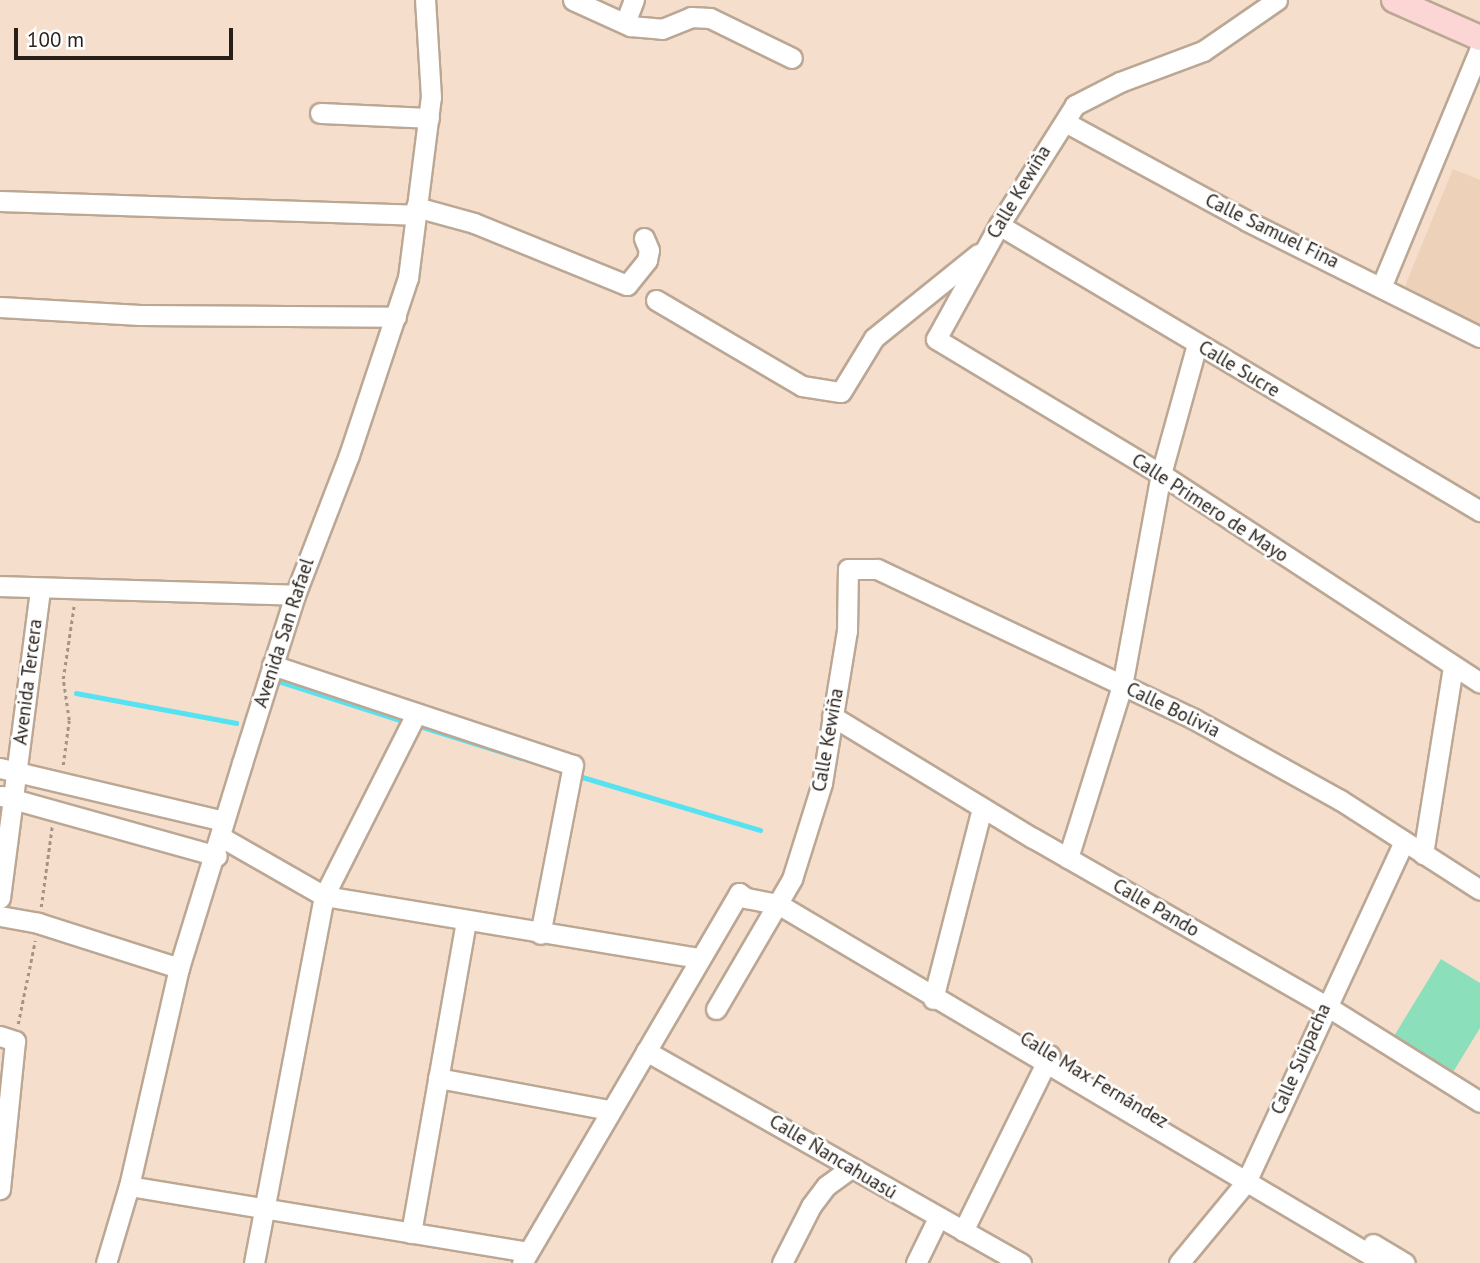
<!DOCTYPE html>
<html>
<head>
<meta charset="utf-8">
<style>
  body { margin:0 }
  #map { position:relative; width:1480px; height:1263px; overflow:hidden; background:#f5dfcc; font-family:"PT Sans",sans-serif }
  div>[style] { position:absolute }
  .built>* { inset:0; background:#edd1b8 }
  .green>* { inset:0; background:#8bdfba }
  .stream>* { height:4.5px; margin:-2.25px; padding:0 2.25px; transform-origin:2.25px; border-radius:2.25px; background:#57e2f1 }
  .path>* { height:2.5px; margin-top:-1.25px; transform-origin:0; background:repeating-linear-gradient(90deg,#a59486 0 3.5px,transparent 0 7px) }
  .roads { filter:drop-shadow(2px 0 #bba794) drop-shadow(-2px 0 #bba794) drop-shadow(0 2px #bba794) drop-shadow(0 -2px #bba794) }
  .minor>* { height:19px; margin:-9.5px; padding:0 9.5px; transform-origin:9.5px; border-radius:9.5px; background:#fff }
  .major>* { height:24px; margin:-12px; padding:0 12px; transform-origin:12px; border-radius:12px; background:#fbd6d4 }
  span { translate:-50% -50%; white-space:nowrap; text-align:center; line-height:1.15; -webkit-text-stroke:5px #fff; paint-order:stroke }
  .street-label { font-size:19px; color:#271f18 }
  .scale { position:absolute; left:14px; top:28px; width:219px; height:32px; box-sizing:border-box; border:4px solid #271f18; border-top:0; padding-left:9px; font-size:21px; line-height:24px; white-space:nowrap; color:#271f18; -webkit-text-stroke:5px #fff; paint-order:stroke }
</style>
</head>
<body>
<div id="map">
  <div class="built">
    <i style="clip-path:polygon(1453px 169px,1480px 180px,1480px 327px,1405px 286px)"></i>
  </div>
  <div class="green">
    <i style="clip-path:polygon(1441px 959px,1480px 983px,1480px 1028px,1450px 1077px,1391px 1041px)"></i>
  </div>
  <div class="stream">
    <i style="left:281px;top:682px;width:128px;rotate:17.7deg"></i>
    <i style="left:76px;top:693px;width:163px;rotate:10.6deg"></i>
    <i style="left:419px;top:726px;width:107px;rotate:17.4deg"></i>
    <i style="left:579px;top:776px;width:189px;rotate:16.6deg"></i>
  </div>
  <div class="path">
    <i style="left:63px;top:765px;width:45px;rotate:-82.4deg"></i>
    <i style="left:69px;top:720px;width:41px;rotate:-98.3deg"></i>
    <i style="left:63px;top:679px;width:75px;rotate:-81.5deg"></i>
    <i style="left:41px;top:907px;width:81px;rotate:-82.2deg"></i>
    <i style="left:18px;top:1024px;width:85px;rotate:-78.4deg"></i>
  </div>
  <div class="roads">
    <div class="minor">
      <i style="left:573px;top:0;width:63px;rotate:24.5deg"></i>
      <i style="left:630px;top:26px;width:32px;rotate:5deg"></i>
      <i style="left:662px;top:29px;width:31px;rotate:-22deg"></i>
      <i style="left:691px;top:17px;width:19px;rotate:3deg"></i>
      <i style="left:710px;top:18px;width:91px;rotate:26deg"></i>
      <i style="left:1277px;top:0;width:90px;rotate:145.4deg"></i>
      <i style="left:1203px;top:51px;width:89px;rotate:159.5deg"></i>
      <i style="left:1120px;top:82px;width:51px;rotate:152.9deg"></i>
      <i style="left:1075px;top:105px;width:142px;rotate:122.3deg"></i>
      <i style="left:999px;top:225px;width:130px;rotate:118.9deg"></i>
      <i style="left:936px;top:339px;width:262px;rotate:31deg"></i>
      <i style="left:1161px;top:474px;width:381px;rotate:33.2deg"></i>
      <i style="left:625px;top:23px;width:25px;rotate:-69deg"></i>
      <i style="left:320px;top:113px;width:109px;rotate:2.6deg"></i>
      <i style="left:1065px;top:122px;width:207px;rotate:28.5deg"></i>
      <i style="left:1247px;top:221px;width:260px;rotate:26.5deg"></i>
      <i style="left:0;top:201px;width:415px;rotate:1.9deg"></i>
      <i style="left:416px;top:207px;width:60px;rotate:15.4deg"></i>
      <i style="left:474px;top:223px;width:165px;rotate:22.1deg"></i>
      <i style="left:627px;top:285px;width:32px;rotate:-51deg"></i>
      <i style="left:647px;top:260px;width:10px;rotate:-79deg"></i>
      <i style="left:649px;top:250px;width:13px;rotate:-113deg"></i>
      <i style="left:999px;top:225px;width:560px;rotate:30.74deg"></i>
      <i style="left:1382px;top:285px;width:256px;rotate:-67.5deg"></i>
      <i style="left:656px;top:300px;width:169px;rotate:30.5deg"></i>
      <i style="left:802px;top:386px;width:39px;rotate:9deg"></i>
      <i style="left:841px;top:392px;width:63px;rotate:-58.6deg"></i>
      <i style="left:874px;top:338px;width:134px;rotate:-38.9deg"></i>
      <i style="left:0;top:307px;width:140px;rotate:3.3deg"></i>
      <i style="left:140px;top:315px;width:256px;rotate:0.4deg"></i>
      <i style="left:0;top:586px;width:295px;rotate:1.7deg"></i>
      <i style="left:272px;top:665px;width:317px;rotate:18.4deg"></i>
      <i style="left:573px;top:765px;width:172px;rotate:101deg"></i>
      <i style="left:832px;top:716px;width:235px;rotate:31.3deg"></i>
      <i style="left:1033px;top:838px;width:336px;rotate:29.8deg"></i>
      <i style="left:1325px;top:1005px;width:183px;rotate:32deg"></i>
      <i style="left:0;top:768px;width:230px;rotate:13.3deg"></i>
      <i style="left:2px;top:796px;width:223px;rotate:15.6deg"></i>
      <i style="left:221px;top:837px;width:119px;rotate:29.8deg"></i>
      <i style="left:324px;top:896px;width:380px;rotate:9.4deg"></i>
      <i style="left:1423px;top:854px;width:190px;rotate:-80.9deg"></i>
      <i style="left:1068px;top:858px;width:180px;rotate:-72.6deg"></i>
      <i style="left:1122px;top:686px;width:216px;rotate:-79.6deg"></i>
      <i style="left:1161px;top:474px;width:135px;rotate:-74.5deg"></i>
      <i style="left:0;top:898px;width:311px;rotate:-82.6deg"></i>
      <i style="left:0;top:916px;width:39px;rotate:10deg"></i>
      <i style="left:38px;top:923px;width:148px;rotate:17.7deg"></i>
      <i style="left:933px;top:999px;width:197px;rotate:-75.6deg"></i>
      <i style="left:716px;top:1009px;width:151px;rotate:-59.7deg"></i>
      <i style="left:792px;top:879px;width:101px;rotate:-72.6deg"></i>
      <i style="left:822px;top:783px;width:154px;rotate:-80.7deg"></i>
      <i style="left:847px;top:631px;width:62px;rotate:-89.1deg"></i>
      <i style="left:848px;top:569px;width:29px"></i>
      <i style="left:877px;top:569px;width:351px;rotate:25.3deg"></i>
      <i style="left:1194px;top:719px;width:167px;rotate:29deg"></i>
      <i style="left:1340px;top:800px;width:166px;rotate:32.7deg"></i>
      <i style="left:0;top:1036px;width:16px;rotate:18deg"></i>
      <i style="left:15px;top:1041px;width:149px;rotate:95.8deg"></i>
      <i style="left:646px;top:1051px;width:431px;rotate:29.5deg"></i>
      <i style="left:438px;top:1078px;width:174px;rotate:10.6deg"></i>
      <i style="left:129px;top:1186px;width:404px;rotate:9.4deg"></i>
      <i style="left:963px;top:1231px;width:196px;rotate:-63.7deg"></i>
      <i style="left:411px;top:1233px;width:318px;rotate:-80deg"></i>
      <i style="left:1373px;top:1244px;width:37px;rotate:31deg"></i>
      <i style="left:106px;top:1263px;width:80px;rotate:-73.4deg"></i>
      <i style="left:129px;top:1186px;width:224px;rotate:-77.1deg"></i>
      <i style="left:179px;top:968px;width:214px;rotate:-72.9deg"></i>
      <i style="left:242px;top:763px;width:176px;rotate:-72.5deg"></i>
      <i style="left:295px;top:595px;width:150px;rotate:-68.9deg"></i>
      <i style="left:349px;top:455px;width:187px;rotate:-71.6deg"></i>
      <i style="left:408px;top:278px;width:182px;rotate:-82.8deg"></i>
      <i style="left:431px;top:97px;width:97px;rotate:-93.5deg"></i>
      <i style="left:254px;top:1263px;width:374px;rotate:-79.2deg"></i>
      <i style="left:324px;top:896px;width:204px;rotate:-63.2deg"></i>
      <i style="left:522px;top:1263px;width:429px;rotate:-59.6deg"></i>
      <i style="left:739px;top:893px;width:9px;rotate:36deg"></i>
      <i style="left:746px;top:898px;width:33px;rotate:11deg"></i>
      <i style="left:778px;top:904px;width:704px;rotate:30.64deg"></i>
      <i style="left:782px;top:1263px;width:64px;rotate:-63deg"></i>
      <i style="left:811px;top:1206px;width:25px;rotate:-53deg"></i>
      <i style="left:826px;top:1186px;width:31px;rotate:-36deg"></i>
      <i style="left:916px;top:1263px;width:48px;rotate:-64deg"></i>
      <i style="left:1179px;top:1263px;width:105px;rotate:-50.4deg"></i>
      <i style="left:1246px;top:1182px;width:375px;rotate:-65.1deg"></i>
    </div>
    <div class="major">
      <i style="left:1394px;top:0;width:94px;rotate:23.8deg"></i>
    </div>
  </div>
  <div class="street-label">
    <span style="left:1019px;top:192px;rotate:-59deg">Calle Kewiña</span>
    <span style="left:1272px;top:231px;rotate:26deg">Calle Samuel Fina</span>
    <span style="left:1239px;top:369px;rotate:31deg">Calle Sucre</span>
    <span style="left:1210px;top:508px;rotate:33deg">Calle Primero de Mayo</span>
    <span style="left:284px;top:633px;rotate:-72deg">Avenida San Rafael</span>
    <span style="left:28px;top:682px;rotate:-83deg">Avenida Tercera</span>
    <span style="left:1173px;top:710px;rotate:26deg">Calle Bolivia</span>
    <span style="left:828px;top:740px;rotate:-80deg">Calle Kewiña</span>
    <span style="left:1156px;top:908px;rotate:30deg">Calle Pando</span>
    <span style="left:1301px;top:1059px;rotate:-66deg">Calle Suipacha</span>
    <span style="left:1094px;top:1080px;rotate:31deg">Calle Max Fernández</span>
    <span style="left:833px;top:1157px;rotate:31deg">Calle Ñancahuasú</span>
  </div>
  <div class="scale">100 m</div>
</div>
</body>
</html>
